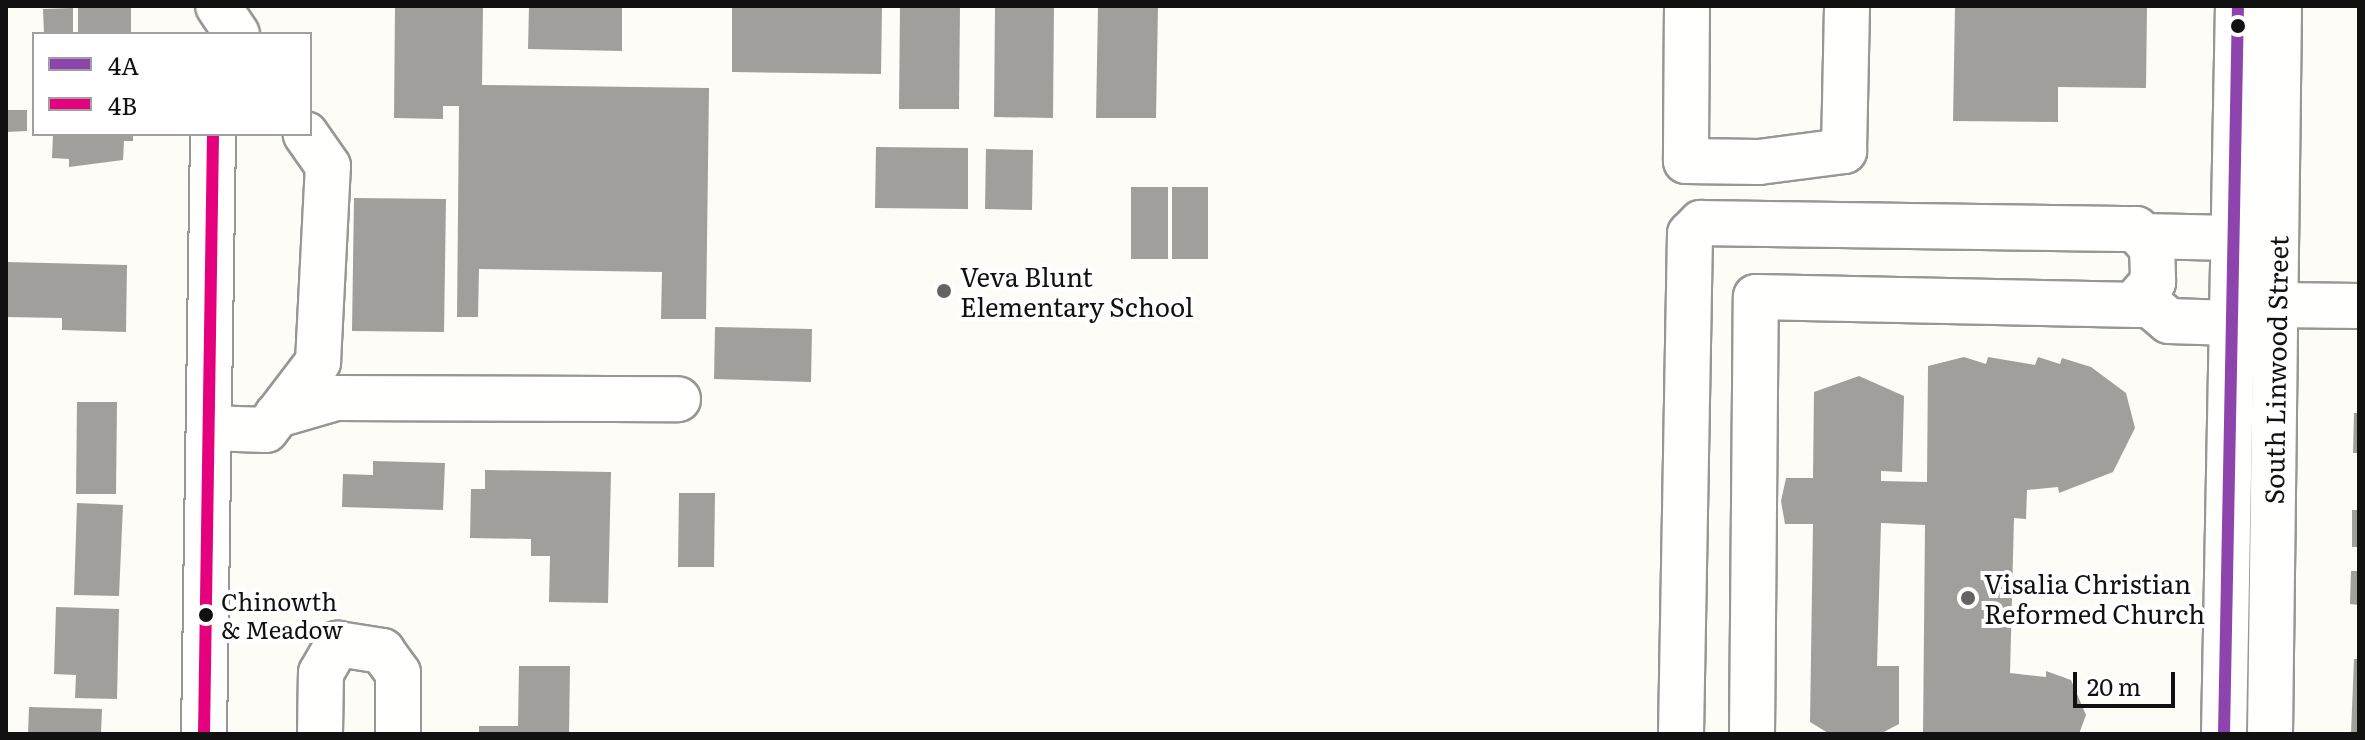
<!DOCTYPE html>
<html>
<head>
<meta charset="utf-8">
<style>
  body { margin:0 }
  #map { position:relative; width:2365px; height:740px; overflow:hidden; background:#fdfcf7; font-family:Literata,serif }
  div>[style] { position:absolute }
  .building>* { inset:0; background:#a19f9c }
  .roads { filter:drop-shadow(2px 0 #979795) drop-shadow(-2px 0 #979795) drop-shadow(0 2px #979795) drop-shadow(0 -2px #979795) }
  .minor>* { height:44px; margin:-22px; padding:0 22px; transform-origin:22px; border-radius:22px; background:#fffffe }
  .bus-1>* { height:12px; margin:-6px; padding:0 6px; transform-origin:6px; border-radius:6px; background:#8e44ad }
  .bus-2>* { height:12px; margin:-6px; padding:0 6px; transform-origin:6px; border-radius:6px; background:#e5007d }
  .dots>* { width:22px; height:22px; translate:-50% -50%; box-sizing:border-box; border:4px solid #fff; border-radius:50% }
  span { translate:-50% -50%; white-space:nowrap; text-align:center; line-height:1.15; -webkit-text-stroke:8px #fff; paint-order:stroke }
  .bus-label { font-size:24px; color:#111 }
  .left { translate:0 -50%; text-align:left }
  .poi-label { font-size:26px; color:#111 }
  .street-label { font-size:26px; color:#111 }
  .frame { position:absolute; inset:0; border:8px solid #111; pointer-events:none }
  .legend { position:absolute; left:32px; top:32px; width:280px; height:104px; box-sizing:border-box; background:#fff; border:2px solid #a0a0a0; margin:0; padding:10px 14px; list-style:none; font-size:24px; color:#111 }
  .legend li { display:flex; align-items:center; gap:16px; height:40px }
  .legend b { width:40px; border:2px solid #a0a0a0 }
  .scale { position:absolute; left:2073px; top:672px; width:102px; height:36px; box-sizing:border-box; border:4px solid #111; border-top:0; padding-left:10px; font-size:24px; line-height:28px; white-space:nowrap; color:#111; -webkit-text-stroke:6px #fff; paint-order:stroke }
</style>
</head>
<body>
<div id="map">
  <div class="building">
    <i style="clip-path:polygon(78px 6px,131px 6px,131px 34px,78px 34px)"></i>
    <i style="clip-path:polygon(395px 6px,483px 6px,482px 85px,709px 88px,706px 319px,661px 319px,662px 272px,479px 269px,478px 317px,457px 317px,459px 106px,443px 106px,443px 119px,394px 118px)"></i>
    <i style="clip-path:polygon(529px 6px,622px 6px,622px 51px,528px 49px)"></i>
    <i style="clip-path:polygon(732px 6px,882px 6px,881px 74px,732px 72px)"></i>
    <i style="clip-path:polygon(900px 6px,960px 6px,959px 109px,899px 109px)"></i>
    <i style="clip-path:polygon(995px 6px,1054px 6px,1053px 118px,994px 117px)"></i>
    <i style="clip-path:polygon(1098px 6px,1158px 6px,1156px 118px,1096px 118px)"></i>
    <i style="clip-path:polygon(1955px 6px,2147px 6px,2146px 88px,2058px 87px,2058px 122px,1953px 121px)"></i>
    <i style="clip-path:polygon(73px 8px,73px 34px,44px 34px,43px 9px)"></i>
    <i style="clip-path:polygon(6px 110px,27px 110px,27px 131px,6px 132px)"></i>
    <i style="clip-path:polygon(53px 134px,133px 134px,133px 141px,124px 141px,123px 160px,69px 167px,69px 159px,52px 158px)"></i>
    <i style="clip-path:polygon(876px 147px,968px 148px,968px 209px,875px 208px)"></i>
    <i style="clip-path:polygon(986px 149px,1033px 150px,1032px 210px,985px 209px)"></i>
    <i style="clip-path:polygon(1131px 187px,1168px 187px,1168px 259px,1131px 259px)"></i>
    <i style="clip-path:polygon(1172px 187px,1208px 187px,1208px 259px,1172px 259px)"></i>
    <i style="clip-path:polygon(354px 198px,446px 199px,444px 332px,352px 331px)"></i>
    <i style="clip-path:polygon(6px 262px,127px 265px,126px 332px,62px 330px,62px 318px,6px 317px)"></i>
    <i style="clip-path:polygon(715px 327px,812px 329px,811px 382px,714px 379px)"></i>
    <i style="clip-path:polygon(1964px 357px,1986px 364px,1988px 357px,2035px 365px,2038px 357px,2060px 364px,2062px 358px,2091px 367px,2126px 393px,2135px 428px,2113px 472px,2059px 493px,2058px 487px,2027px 490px,2026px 519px,2014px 518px,2010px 673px,2046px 677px,2046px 671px,2071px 680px,2086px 715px,2079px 734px,1923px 734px,1925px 525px,1881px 523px,1877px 666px,1899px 666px,1899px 724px,1880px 734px,1828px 733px,1810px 722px,1813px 524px,1785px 524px,1781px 501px,1786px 478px,1813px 478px,1814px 392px,1859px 376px,1904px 396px,1902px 472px,1881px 471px,1881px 481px,1927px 482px,1928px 366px)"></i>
    <i style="clip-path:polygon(77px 402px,117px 402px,116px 494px,76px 494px)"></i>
    <i style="clip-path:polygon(2354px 413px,2359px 413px,2359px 453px,2353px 453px)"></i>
    <i style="clip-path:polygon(373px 461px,445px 463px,443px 510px,342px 507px,343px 474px,373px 475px)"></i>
    <i style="clip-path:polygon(485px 470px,611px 472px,608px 603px,549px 602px,550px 556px,531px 556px,531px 539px,470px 538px,471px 489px,485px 489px)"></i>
    <i style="clip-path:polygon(679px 493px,715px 493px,714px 567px,678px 567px)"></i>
    <i style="clip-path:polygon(77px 503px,123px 505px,119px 596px,74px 595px)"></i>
    <i style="clip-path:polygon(2352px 510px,2359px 510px,2359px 547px,2352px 547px)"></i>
    <i style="clip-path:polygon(2351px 571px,2359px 571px,2359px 605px,2350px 604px)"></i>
    <i style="clip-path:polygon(56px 607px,119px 609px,117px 699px,75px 698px,76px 675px,54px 674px)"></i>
    <i style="clip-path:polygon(2354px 659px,2359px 659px,2359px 734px,2351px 734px)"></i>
    <i style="clip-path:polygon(519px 666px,570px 666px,569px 734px,479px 734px,479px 726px,518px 726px)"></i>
    <i style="clip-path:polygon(29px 707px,102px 709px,101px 734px,28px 734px)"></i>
  </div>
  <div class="roads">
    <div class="minor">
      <i style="left:218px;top:6px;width:34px;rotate:56deg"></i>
      <i style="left:1687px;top:6px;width:155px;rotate:90.4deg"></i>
      <i style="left:1686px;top:161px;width:73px;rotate:0.8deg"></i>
      <i style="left:1759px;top:162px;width:86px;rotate:-7.4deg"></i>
      <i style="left:1844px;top:151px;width:145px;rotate:-88.8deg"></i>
      <i style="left:2142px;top:236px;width:91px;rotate:1.3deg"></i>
      <i style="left:2249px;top:317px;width:30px;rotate:-24deg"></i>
      <i style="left:2276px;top:305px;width:83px;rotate:0.7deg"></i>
      <i style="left:277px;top:415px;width:61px;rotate:-16.1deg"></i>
      <i style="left:336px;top:398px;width:342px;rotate:0.2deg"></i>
      <i style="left:209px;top:428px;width:57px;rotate:2deg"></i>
      <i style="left:266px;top:430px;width:86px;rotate:-52.6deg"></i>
      <i style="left:318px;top:362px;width:196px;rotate:-87.1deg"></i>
      <i style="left:328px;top:166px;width:39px;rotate:-125deg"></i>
      <i style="left:204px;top:734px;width:600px;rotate:-89.14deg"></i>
      <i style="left:320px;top:734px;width:61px;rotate:-89.1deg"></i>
      <i style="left:321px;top:673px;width:34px;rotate:-60deg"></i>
      <i style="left:338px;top:644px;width:45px;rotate:9deg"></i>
      <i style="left:382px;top:651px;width:27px;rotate:54deg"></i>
      <i style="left:398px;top:673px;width:61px;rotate:90deg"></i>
      <i style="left:1681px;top:734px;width:500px;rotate:-88.97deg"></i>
      <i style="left:1690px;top:234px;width:16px;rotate:-45deg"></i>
      <i style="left:1701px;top:223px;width:435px;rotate:0.8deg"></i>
      <i style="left:2136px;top:229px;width:25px;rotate:50deg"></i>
      <i style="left:2152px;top:248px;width:34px;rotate:88deg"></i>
      <i style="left:2153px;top:282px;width:30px;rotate:131deg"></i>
      <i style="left:1752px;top:734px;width:437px;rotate:-89.5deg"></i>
      <i style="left:1756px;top:297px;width:394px;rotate:1.2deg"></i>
      <i style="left:2150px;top:305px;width:25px;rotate:40deg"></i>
      <i style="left:2169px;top:321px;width:63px;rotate:1.8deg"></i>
      <i style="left:2224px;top:734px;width:728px;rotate:-88.9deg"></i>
      <i style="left:2270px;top:734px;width:728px;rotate:-89.29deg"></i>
    </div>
  </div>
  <div class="bus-1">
    <i style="left:2224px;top:734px;width:728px;rotate:-88.9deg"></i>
  </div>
  <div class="bus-2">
    <i style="left:204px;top:734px;width:600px;rotate:-89.14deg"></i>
  </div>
  <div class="dots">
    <i style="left:2238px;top:26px;background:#111"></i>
    <i style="left:944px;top:291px;background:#646362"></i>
    <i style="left:1968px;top:598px;background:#646362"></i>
    <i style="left:206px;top:615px;background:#111"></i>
  </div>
  <div class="bus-label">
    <span class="left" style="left:221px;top:615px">Chinowth<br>&amp; Meadow</span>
  </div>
  <div class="poi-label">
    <span class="left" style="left:960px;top:291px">Veva Blunt<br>Elementary School</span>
    <span class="left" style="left:1984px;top:598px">Visalia Christian<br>Reformed Church</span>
  </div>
  <div class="street-label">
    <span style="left:2275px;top:370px;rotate:-89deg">South Linwood Street</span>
  </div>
  <div class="frame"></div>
  <ul class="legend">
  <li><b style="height:10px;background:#8e44ad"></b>4A</li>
  <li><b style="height:10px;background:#e5007d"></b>4B</li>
  </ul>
  <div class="scale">20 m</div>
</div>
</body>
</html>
